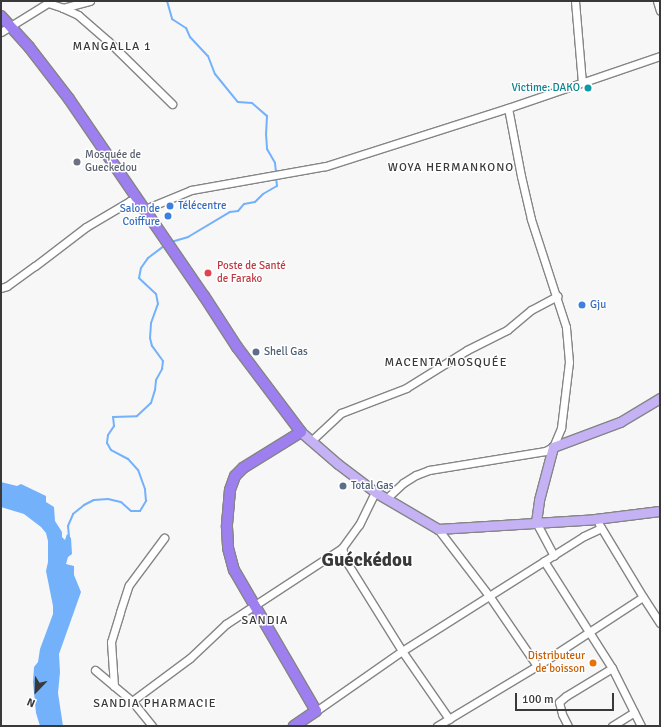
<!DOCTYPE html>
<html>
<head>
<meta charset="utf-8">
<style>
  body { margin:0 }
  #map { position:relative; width:661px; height:727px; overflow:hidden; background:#f7f7f8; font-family:Signika,sans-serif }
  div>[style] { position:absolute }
  .water>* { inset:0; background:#73b1fb }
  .stream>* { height:2px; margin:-1px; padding:0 1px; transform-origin:1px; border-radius:1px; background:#73b1fb }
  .roads { filter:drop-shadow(1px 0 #858586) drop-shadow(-1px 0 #858586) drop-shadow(0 1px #858586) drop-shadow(0 -1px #858586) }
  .minor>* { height:7px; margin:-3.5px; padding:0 3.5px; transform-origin:3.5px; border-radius:3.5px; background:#fff }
  .major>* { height:9px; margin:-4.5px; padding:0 4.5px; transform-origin:4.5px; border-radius:4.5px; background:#c4b2f5 }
  .highway>* { height:10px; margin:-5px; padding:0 5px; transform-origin:5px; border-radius:5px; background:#9d7fef }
  .dots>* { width:11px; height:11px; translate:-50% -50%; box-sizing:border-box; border:2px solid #fff; border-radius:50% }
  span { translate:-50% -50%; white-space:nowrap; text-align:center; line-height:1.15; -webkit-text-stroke:3px #fff; paint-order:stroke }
  .culture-label { font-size:11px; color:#0d838f }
  .right { translate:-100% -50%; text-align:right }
  .worship-label { font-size:11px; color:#5b616d }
  .left { translate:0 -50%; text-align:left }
  .shop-label { font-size:11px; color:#366cbe }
  .health-label { font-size:11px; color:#be3a42 }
  .service-label { font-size:11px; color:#4e5e75 }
  .food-label { font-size:11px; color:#c56008 }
  .neighbourhood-label { font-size:12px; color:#393939; letter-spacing:1px }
  .town-label { font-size:19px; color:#393939; font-weight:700 }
  .frame { position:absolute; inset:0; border:2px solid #393939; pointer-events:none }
  .north { position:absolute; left:16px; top:671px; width:40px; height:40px; -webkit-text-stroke:3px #fff; paint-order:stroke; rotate:203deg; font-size:11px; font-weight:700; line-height:16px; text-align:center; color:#393939 }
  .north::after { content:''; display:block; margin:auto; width:14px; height:18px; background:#393939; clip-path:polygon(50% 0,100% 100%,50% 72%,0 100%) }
  .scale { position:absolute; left:515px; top:693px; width:99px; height:18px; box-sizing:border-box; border:2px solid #393939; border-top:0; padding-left:5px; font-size:12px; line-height:14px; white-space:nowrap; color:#393939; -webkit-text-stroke:3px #fff; paint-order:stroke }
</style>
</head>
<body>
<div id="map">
  <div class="water">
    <i style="clip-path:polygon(1px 482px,17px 486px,21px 484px,46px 496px,46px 502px,54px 507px,55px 521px,62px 532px,62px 537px,65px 540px,67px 534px,71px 538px,72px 554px,68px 557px,66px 564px,74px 566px,74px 575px,81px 592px,59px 654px,60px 672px,58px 693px,63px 726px,40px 726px,36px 713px,33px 682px,34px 667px,38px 662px,40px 649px,53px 614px,53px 606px,46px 571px,48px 562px,48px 541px,46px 533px,41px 527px,24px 514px,1px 507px)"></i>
  </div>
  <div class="stream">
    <i style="left:167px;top:1px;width:19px;rotate:74deg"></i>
    <i style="left:172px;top:19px;width:17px;rotate:33deg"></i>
    <i style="left:186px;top:28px;width:10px;rotate:66deg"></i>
    <i style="left:190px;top:37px;width:26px;rotate:47deg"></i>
    <i style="left:208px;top:56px;width:19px;rotate:69deg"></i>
    <i style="left:215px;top:74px;width:36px;rotate:51deg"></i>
    <i style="left:238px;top:102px;width:14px;rotate:4deg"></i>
    <i style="left:252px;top:103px;width:20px;rotate:41deg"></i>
    <i style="left:267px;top:116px;width:18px;rotate:93deg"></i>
    <i style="left:266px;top:134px;width:15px;rotate:86deg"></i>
    <i style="left:267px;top:149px;width:16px;rotate:60deg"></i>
    <i style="left:275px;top:163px;width:10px;rotate:84deg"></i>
    <i style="left:171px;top:242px;width:18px;rotate:-16deg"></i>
    <i style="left:188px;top:237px;width:49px;rotate:-30.8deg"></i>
    <i style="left:230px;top:212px;width:8px;rotate:-7deg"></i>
    <i style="left:238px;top:211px;width:9px;rotate:-49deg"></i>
    <i style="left:244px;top:204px;width:11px;rotate:-10deg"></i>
    <i style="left:255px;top:202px;width:11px;rotate:-45deg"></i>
    <i style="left:263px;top:194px;width:16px;rotate:-30deg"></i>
    <i style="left:277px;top:186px;width:9px;rotate:-96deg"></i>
    <i style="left:69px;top:537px;width:11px;rotate:-95deg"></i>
    <i style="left:68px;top:526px;width:13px;rotate:-67deg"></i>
    <i style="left:73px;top:514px;width:14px;rotate:-39deg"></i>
    <i style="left:84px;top:505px;width:11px;rotate:-27deg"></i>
    <i style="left:94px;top:500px;width:14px;rotate:-4deg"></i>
    <i style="left:108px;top:499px;width:13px;rotate:13deg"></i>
    <i style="left:121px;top:502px;width:13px;rotate:42deg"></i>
    <i style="left:131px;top:511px;width:9px"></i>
    <i style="left:140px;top:511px;width:12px;rotate:-59deg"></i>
    <i style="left:146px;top:501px;width:12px;rotate:-95deg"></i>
    <i style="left:145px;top:489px;width:20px;rotate:-110deg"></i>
    <i style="left:138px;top:470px;width:15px;rotate:-132deg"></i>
    <i style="left:128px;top:459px;width:19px;rotate:-152deg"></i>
    <i style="left:111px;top:450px;width:8px;rotate:-120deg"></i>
    <i style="left:107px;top:443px;width:8px;rotate:-83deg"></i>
    <i style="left:108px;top:435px;width:11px;rotate:-56deg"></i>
    <i style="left:114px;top:426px;width:9px;rotate:-96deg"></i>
    <i style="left:113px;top:417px;width:24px;rotate:-2deg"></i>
    <i style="left:137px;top:416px;width:19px;rotate:-43deg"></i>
    <i style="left:151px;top:403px;width:14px;rotate:-73deg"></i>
    <i style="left:155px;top:390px;width:10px;rotate:-84deg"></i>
    <i style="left:156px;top:380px;width:13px;rotate:-61deg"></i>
    <i style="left:162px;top:369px;width:8px;rotate:-83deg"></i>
    <i style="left:163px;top:361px;width:19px;rotate:-126deg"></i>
    <i style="left:152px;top:346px;width:8px;rotate:-104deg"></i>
    <i style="left:150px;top:338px;width:15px;rotate:-86deg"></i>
    <i style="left:151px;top:323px;width:20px;rotate:-70deg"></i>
    <i style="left:158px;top:304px;width:10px;rotate:-101deg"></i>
    <i style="left:156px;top:294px;width:23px;rotate:-137deg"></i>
    <i style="left:139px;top:278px;width:10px;rotate:-79deg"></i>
    <i style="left:141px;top:268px;width:12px;rotate:-55deg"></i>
    <i style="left:148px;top:258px;width:21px;rotate:-37deg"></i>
  </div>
  <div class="roads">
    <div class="minor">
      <i style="left:575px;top:1px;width:81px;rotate:85.1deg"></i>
      <i style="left:657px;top:1px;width:10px;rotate:73deg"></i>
      <i style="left:63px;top:8px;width:28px;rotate:-15deg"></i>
      <i style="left:1px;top:32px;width:55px;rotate:-31.7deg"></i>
      <i style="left:48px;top:3px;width:16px;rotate:18deg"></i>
      <i style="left:63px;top:8px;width:17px;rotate:25deg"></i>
      <i style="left:78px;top:15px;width:40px;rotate:41deg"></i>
      <i style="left:108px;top:41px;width:90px;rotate:44.5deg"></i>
      <i style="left:145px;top:209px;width:50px;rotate:-22.4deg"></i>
      <i style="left:191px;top:190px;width:137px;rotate:-10.1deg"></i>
      <i style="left:326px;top:166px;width:191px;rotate:-17.7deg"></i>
      <i style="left:508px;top:108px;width:161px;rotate:-18.9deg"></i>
      <i style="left:1px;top:288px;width:6px;rotate:-18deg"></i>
      <i style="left:7px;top:286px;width:34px;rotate:-36deg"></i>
      <i style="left:35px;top:266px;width:64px;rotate:-37.4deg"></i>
      <i style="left:86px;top:227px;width:51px;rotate:-30.6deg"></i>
      <i style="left:130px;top:201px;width:8px;rotate:-14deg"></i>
      <i style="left:311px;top:441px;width:41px;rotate:-43deg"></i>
      <i style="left:341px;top:413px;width:70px;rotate:-21deg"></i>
      <i style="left:406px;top:388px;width:72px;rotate:-31.9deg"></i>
      <i style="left:467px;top:350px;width:45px;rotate:-26.6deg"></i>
      <i style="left:507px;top:330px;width:31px;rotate:-40deg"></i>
      <i style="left:531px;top:310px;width:30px;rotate:-28deg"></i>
      <i style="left:387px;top:498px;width:22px;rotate:-43deg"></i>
      <i style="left:403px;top:483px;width:15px;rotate:-32deg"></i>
      <i style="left:416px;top:475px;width:14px;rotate:-21deg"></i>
      <i style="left:429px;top:470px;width:118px;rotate:-9.3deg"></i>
      <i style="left:545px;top:451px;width:9px;rotate:-27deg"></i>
      <i style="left:553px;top:447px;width:21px;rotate:-67deg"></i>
      <i style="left:561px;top:428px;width:66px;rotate:-83.1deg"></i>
      <i style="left:569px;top:362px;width:35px;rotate:-95deg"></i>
      <i style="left:566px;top:327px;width:114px;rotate:-108deg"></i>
      <i style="left:531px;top:219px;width:44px;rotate:-103.1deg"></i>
      <i style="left:521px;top:176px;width:69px;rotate:-100.8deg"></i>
      <i style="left:536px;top:522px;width:38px;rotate:62deg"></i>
      <i style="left:438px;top:529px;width:86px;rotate:52.6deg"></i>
      <i style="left:490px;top:597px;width:83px;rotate:55.7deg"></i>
      <i style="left:342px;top:548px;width:14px;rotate:73deg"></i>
      <i style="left:346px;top:561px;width:106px;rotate:58.1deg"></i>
      <i style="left:402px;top:651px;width:83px;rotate:55.3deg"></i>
      <i style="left:544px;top:561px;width:127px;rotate:57.6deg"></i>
      <i style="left:612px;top:668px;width:65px;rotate:63.4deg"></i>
      <i style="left:643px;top:597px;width:31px;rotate:57deg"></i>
      <i style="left:95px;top:670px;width:48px;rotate:40deg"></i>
      <i style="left:132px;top:701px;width:32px;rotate:51deg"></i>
      <i style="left:114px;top:686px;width:44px;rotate:-93.9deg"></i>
      <i style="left:111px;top:642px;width:31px;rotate:-73deg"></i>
      <i style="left:120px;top:612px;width:28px;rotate:-72deg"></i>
      <i style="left:129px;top:585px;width:59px;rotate:-53.3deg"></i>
      <i style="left:132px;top:701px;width:72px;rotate:-36.6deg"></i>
      <i style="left:190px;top:658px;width:50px;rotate:-43.4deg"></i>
      <i style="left:226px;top:624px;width:139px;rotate:-33.2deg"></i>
      <i style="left:342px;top:548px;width:29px;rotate:-54deg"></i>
      <i style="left:359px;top:525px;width:37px;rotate:-64deg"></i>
      <i style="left:316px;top:711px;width:105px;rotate:-34.9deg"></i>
      <i style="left:402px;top:651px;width:215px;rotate:-32.3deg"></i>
      <i style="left:584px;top:536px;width:19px;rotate:-25deg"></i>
      <i style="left:437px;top:726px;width:117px;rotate:-31deg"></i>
      <i style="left:537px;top:666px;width:126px;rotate:-33.1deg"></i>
      <i style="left:643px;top:597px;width:85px;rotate:-121.1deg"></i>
      <i style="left:568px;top:726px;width:13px;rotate:-117deg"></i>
      <i style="left:562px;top:714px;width:12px;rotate:-104deg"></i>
      <i style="left:559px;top:702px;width:9px;rotate:-41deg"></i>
      <i style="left:566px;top:696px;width:54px;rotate:-31.3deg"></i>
      <i style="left:612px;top:726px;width:26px;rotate:-32deg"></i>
    </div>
    <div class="major">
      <i style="left:301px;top:432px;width:49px;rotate:40.9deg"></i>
      <i style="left:338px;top:464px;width:46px;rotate:37.1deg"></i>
      <i style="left:375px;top:492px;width:73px;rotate:30.4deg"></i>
      <i style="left:438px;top:529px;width:157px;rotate:-3.6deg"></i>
      <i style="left:595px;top:519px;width:65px;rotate:-7deg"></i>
      <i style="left:536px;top:522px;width:22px;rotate:-82deg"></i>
      <i style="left:539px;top:500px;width:55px;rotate:-75.2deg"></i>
      <i style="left:553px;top:447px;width:72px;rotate:-20.5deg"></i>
      <i style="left:620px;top:422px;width:47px;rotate:-31deg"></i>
    </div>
    <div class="highway">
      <i style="left:1px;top:16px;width:42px;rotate:47.9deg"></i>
      <i style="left:29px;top:47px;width:66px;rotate:52.4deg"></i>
      <i style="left:69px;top:99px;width:239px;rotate:55.6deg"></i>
      <i style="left:204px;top:296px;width:61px;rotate:57.1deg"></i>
      <i style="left:237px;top:347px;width:106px;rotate:53deg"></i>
      <i style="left:301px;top:432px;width:68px;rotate:148.2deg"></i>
      <i style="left:243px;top:468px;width:11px;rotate:135deg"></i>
      <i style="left:235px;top:476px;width:15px;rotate:110deg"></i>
      <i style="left:230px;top:490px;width:37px;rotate:95deg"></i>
      <i style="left:227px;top:527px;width:21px;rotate:87deg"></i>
      <i style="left:228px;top:548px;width:23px;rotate:75deg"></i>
      <i style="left:234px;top:570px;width:163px;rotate:59.8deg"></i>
      <i style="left:316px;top:711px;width:27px;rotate:146deg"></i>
    </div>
  </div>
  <div class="dots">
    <i style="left:588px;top:88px;background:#0f9aa8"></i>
    <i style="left:77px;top:162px;background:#6b7280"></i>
    <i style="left:170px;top:206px;background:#3f7fe0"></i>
    <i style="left:168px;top:216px;background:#3f7fe0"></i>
    <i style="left:208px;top:273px;background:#e0444e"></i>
    <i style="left:582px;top:305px;background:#3f7fe0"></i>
    <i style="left:256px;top:352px;background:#5c6f8a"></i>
    <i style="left:343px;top:486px;background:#5c6f8a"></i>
    <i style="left:593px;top:663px;background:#e8710a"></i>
  </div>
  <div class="culture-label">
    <span class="right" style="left:580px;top:88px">Victime: DAKO</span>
  </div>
  <div class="worship-label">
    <span class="left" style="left:85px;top:162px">Mosquée de<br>Gueckedou</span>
  </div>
  <div class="shop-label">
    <span class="left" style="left:178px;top:206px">Télécentre</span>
    <span class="right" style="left:160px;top:216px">Salon de<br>Coiffure</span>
    <span class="left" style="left:590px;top:305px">Gju</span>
  </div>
  <div class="health-label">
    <span class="left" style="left:217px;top:273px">Poste de Santé<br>de Farako</span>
  </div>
  <div class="service-label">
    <span class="left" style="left:264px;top:352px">Shell Gas</span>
    <span class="left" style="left:351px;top:486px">Total Gas</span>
  </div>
  <div class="food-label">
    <span class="right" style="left:585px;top:663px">Distributeur<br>de boisson</span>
  </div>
  <div class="neighbourhood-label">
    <span style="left:112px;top:47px">MANGALLA 1</span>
    <span style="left:451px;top:168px">WOYA HERMANKONO</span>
    <span style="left:446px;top:363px">MACENTA MOSQUÉE</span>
    <span style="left:265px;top:621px">SANDIA</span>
    <span style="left:155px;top:704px">SANDIA PHARMACIE</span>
  </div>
  <div class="town-label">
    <span style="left:367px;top:561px">Guéckédou</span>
  </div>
  <div class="frame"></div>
  <div class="north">N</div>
  <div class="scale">100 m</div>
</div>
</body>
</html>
